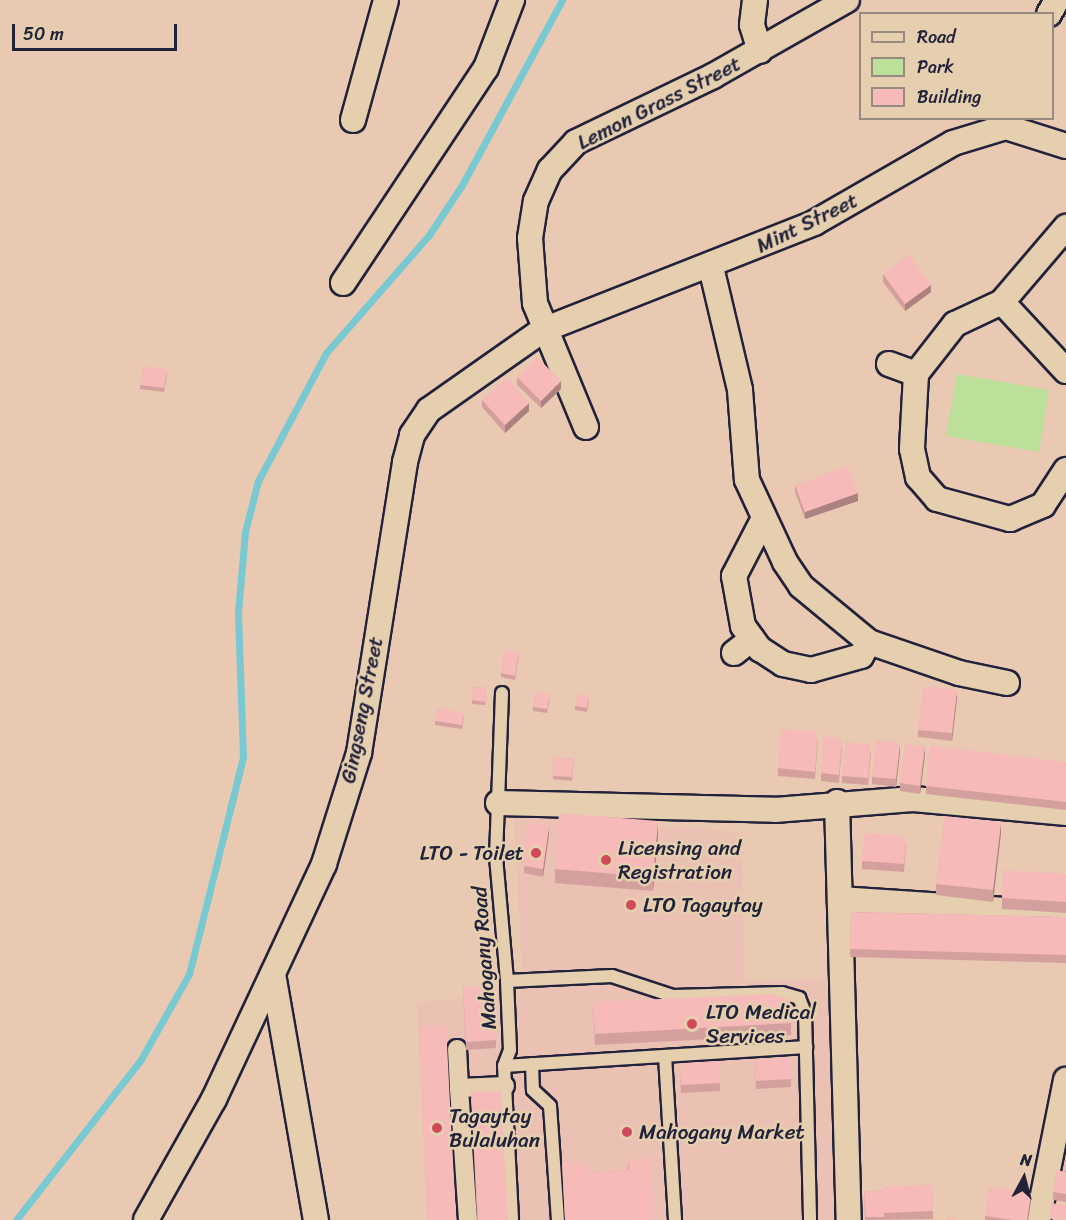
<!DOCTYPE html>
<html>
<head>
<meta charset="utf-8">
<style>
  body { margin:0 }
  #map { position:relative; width:1066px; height:1220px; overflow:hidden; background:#eac9b2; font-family:Sriracha,sans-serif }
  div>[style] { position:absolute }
  .built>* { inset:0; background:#eac1b2 }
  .green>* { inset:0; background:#bcdf99 }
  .stream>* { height:7px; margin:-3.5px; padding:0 3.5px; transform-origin:3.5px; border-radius:3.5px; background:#79c9d2 }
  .roads { filter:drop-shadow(2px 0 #22223b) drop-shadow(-2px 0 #22223b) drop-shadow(0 2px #22223b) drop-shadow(0 -2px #22223b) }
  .service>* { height:12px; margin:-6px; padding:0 6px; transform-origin:6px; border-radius:6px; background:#e5cfaf }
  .pedestrian>* { height:18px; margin:-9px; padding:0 9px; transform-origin:9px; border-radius:9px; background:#e5cfaf }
  .minor>* { height:24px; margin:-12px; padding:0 12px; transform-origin:12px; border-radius:12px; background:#e5cfaf }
  .wall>* { inset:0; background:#d4a09e }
  .shaded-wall>* { inset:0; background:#ac8281 }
  .building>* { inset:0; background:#f6bab8 }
  .dots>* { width:16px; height:16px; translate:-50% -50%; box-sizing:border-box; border:3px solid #e5cfaf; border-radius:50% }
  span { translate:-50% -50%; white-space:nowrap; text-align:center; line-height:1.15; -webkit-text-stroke:5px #e5cfaf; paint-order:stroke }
  .street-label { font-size:21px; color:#22223b }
  .poi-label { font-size:21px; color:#22223b }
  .left { translate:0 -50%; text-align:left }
  .right { translate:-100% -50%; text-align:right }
  .legend { position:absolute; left:859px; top:12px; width:195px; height:108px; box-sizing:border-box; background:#e5cfaf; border:2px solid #978a81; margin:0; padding:8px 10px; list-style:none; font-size:18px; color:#22223b }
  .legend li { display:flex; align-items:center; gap:12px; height:30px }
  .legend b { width:30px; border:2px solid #978a81 }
  .north { position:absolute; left:994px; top:1148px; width:60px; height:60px; -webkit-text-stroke:4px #e5cfaf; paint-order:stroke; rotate:7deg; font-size:16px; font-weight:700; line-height:24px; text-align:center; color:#22223b }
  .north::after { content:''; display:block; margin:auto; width:21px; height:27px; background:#22223b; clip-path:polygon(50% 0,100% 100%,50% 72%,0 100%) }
  .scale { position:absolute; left:12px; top:24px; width:165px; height:27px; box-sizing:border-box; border:3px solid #22223b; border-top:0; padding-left:8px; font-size:18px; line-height:21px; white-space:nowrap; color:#22223b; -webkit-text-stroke:4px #e5cfaf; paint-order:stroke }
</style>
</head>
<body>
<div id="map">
  <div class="built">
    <i style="clip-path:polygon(514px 815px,742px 832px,745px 982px,827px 978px,835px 1220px,427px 1220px,417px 1002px,523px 994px)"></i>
  </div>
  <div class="green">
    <i style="clip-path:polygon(957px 374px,1049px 390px,1039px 452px,946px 436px)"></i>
  </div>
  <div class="stream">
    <i style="left:16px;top:1220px;width:202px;rotate:-52.1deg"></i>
    <i style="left:140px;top:1061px;width:100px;rotate:-60.6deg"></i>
    <i style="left:189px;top:974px;width:224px;rotate:-76deg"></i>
    <i style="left:243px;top:757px;width:145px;rotate:-92deg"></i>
    <i style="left:238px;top:612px;width:80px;rotate:-85deg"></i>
    <i style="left:245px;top:532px;width:53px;rotate:-75.7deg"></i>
    <i style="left:258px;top:481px;width:145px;rotate:-62deg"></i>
    <i style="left:326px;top:353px;width:157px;rotate:-48.9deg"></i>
    <i style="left:429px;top:235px;width:60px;rotate:-56.6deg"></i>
    <i style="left:462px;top:185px;width:210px;rotate:-61.6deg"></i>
  </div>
  <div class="roads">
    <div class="service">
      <i style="left:502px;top:693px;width:164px;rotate:92.1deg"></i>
      <i style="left:496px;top:857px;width:124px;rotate:84.9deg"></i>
      <i style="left:507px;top:981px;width:69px;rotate:87.5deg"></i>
      <i style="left:510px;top:1050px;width:17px;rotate:111deg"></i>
      <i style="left:504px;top:1066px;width:154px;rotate:87deg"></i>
      <i style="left:507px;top:981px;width:105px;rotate:-2.7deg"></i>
      <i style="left:612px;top:976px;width:64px;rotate:18.2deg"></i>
      <i style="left:673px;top:996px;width:109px;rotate:-1.6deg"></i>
      <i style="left:782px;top:993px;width:18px;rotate:16deg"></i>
      <i style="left:799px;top:998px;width:16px;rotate:68deg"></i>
      <i style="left:805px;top:1013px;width:207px;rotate:88.6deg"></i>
      <i style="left:665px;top:1056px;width:164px;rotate:86.5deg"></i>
      <i style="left:532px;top:1064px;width:26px;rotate:88deg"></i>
      <i style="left:533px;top:1090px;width:23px;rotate:43deg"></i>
      <i style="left:550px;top:1106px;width:114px;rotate:86deg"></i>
      <i style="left:504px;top:1066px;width:303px;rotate:-3.6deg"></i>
    </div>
    <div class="pedestrian">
      <i style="left:457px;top:1049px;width:39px;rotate:87deg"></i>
      <i style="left:468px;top:1220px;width:132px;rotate:-93.9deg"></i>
      <i style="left:459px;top:1088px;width:46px;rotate:-2.5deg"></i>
    </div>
    <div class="minor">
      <i style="left:755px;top:0;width:25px;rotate:97deg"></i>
      <i style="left:752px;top:25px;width:27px;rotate:73deg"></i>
      <i style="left:1049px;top:14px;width:16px;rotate:-60deg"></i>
      <i style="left:353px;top:120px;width:124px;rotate:-74.6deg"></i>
      <i style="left:711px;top:267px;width:126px;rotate:76.7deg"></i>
      <i style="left:740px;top:390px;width:90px;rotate:85.6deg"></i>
      <i style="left:747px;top:480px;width:90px;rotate:65.1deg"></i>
      <i style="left:785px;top:562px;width:29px;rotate:56deg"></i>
      <i style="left:801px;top:586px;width:88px;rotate:39.5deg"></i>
      <i style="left:869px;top:642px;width:95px;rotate:19deg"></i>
      <i style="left:959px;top:673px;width:49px;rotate:11.8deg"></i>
      <i style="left:343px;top:283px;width:258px;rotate:-56.4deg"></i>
      <i style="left:486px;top:68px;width:73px;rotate:-69.1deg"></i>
      <i style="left:1002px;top:302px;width:99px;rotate:-49.5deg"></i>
      <i style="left:889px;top:364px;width:29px;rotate:20deg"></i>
      <i style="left:1066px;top:371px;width:94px;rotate:-132.8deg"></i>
      <i style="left:1002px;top:302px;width:52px;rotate:154.9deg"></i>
      <i style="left:955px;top:324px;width:63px;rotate:128deg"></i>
      <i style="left:916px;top:374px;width:75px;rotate:93.1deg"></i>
      <i style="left:912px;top:449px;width:29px;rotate:78deg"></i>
      <i style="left:918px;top:477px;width:29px;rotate:49deg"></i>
      <i style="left:937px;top:499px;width:76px;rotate:15.3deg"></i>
      <i style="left:1010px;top:519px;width:36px;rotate:-23deg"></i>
      <i style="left:1043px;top:505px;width:42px;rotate:-56.7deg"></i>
      <i style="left:586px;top:427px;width:134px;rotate:-112.4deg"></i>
      <i style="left:535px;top:303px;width:65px;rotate:-94.4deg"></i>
      <i style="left:530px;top:238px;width:37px;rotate:-81deg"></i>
      <i style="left:536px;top:201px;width:34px;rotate:-66deg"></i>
      <i style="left:550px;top:170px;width:38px;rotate:-47deg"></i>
      <i style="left:576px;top:142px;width:152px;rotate:-25.7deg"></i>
      <i style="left:713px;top:76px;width:154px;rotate:-29.6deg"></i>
      <i style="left:762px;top:522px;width:61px;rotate:117.4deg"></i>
      <i style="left:734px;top:576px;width:51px;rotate:79.8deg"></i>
      <i style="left:743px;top:626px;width:29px;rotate:54deg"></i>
      <i style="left:760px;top:649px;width:27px;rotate:33deg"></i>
      <i style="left:783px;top:664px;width:29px;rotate:12deg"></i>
      <i style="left:811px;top:670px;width:52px;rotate:-15.6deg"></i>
      <i style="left:861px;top:656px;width:16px;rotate:-60deg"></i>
      <i style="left:734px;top:653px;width:23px;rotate:-38deg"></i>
      <i style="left:837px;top:802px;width:418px;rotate:88.4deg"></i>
      <i style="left:498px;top:803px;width:277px;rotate:1.4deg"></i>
      <i style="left:775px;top:810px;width:138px;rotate:-4.6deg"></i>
      <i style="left:913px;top:799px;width:154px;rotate:5.2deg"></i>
      <i style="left:840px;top:899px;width:226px;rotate:3.8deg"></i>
      <i style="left:273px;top:974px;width:250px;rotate:80.1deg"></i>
      <i style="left:146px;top:1220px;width:139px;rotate:-60.7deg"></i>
      <i style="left:214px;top:1099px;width:259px;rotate:-64.9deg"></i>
      <i style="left:324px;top:864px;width:116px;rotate:-72.5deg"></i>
      <i style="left:359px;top:753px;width:295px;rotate:-81deg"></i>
      <i style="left:405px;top:462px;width:28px;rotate:-75deg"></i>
      <i style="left:412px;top:435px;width:30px;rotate:-56deg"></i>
      <i style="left:429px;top:410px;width:139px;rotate:-35.1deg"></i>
      <i style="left:543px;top:330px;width:291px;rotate:-21.5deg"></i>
      <i style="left:814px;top:223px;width:160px;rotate:-29.9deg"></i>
      <i style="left:953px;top:143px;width:55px;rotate:-16.8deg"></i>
      <i style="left:1006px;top:127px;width:63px;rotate:17.6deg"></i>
      <i style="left:1038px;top:1220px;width:143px;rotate:-78.7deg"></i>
    </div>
  </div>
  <div class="wall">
    <i style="clip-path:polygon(883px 274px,931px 292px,905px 311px,883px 282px)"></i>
    <i style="clip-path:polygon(167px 374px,164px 392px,140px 389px,140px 385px)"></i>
    <i style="clip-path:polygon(517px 377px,561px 389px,541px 408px,517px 385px)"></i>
    <i style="clip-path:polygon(482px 400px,529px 411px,505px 433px,482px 407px)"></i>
    <i style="clip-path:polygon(795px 485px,858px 501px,805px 519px,795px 492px)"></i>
    <i style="clip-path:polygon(519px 656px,515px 680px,501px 677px,501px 673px)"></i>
    <i style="clip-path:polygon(473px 687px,486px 688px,485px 705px,472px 704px)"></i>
    <i style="clip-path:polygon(550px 698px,547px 713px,533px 711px,533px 707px)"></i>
    <i style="clip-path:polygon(957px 698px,952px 741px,918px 737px,918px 730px)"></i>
    <i style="clip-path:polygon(589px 700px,587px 712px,575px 710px,575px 706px)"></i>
    <i style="clip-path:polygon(464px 717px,462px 729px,435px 725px,435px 721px)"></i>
    <i style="clip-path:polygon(818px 740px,815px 779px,778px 776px,778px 768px)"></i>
    <i style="clip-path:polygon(842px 746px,839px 783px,821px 781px,821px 773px)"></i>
    <i style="clip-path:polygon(871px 751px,868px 785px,842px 783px,842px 776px)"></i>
    <i style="clip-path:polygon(900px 751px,896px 787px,872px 784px,872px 777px)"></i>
    <i style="clip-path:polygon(925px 754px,920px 794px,900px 791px,900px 783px)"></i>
    <i style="clip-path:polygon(554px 757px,574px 759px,572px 781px,553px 779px)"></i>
    <i style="clip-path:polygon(1066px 762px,1066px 810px,926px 794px,926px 786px)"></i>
    <i style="clip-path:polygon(1001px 833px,993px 902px,936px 895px,936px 884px)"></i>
    <i style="clip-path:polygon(549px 834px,543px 877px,524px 873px,524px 866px)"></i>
    <i style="clip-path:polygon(658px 836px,653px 891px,555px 883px,555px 869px)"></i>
    <i style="clip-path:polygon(906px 844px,904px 872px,862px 869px,862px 861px)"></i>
    <i style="clip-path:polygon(1066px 874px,1066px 913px,1002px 909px,1002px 898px)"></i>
    <i style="clip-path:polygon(851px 912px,1066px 917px,1066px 963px,850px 957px)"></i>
    <i style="clip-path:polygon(463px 987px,496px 1040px,496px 1048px,466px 1050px)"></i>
    <i style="clip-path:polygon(593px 1002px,791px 1023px,791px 1035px,595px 1045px)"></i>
    <i style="clip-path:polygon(755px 1060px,791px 1079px,791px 1087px,756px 1089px)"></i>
    <i style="clip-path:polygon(680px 1073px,720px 1083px,720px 1091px,681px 1093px)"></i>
    <i style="clip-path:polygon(471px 1092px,508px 1220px,477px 1220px)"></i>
    <i style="clip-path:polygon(1066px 1155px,1066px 1202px,1053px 1200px,1053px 1192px,1064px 1171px)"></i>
    <i style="clip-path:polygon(628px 1160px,654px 1220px,565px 1220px,562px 1163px,588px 1173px,628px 1170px)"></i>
    <i style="clip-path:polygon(933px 1185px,933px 1219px,865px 1220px,864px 1192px)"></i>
    <i style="clip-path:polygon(1031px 1200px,1028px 1220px,985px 1220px,985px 1216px)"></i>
  </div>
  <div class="shaded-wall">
    <i style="clip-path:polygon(931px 285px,931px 292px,905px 311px,905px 304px)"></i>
    <i style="clip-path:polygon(561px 381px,561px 389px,541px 408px,541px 401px)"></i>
    <i style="clip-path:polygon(529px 403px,529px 411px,505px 433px,505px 425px)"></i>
    <i style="clip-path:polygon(858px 493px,858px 501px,805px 519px,805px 512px)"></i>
    <i style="clip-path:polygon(957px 690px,957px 698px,952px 741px,952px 733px)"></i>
    <i style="clip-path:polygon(900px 743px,900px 751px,896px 787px,896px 779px)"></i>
    <i style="clip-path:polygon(925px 746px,925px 754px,920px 794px,920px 786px)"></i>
    <i style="clip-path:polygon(658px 821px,658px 836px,653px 891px,653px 877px)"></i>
    <i style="clip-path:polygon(1001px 822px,1001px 833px,993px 902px,993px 890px)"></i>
    <i style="clip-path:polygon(549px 826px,549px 834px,543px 877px,543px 869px)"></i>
    <i style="clip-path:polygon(1031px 1193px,1031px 1200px,1028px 1220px,1027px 1220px)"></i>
  </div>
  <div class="building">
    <i style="clip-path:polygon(910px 255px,931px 285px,905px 304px,883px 274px)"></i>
    <i style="clip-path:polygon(537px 357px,561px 381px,541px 401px,517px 377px)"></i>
    <i style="clip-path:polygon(143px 366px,167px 370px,164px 388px,140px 385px)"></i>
    <i style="clip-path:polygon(507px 378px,529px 403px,505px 425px,482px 400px)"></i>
    <i style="clip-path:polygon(848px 466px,858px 493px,805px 512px,795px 485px)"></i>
    <i style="clip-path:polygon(504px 650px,519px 652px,515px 676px,501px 673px)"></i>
    <i style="clip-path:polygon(923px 686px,957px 690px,952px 733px,918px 730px)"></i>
    <i style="clip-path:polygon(473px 687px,486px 688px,485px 702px,472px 700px)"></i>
    <i style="clip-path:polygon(535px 692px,550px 694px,547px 709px,533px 707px)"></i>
    <i style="clip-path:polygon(578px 694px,589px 696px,587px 708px,575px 706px)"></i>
    <i style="clip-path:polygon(437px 708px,464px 713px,462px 725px,435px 721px)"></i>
    <i style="clip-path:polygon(781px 729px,818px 732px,815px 772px,778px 768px)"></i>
    <i style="clip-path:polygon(823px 737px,842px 738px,839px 775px,821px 773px)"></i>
    <i style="clip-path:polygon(876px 740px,900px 743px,896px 779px,872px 777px)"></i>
    <i style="clip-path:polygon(845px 742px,871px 744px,868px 778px,842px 776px)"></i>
    <i style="clip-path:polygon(905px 744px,925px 746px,920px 786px,900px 783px)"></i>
    <i style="clip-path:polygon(930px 746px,1066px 762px,1066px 802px,926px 786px)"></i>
    <i style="clip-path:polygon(554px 757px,574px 759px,572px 777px,553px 776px)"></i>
    <i style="clip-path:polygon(559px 813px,658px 821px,653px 877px,555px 869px)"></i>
    <i style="clip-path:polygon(944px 816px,1001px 822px,993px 890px,936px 884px)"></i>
    <i style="clip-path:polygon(527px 823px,549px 826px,543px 869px,524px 866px)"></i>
    <i style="clip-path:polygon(864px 833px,906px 836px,904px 864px,862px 861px)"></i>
    <i style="clip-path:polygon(1003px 870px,1066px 874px,1066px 902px,1002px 898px)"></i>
    <i style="clip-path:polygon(851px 912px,1066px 917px,1066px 955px,850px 949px)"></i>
    <i style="clip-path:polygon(492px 986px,496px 1040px,466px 1042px,463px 987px)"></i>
    <i style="clip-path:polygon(772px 994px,790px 1000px,791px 1023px,595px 1034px,593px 1002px)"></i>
    <i style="clip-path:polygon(446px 1025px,456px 1220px,427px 1220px,419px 1026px)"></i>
    <i style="clip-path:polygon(790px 1058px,791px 1079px,756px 1081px,755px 1060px)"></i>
    <i style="clip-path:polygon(719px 1061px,720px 1083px,681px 1085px,680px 1073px,685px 1063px)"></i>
    <i style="clip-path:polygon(501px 1091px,508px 1220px,478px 1220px,471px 1092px)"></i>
    <i style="clip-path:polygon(1066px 1155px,1066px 1171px,1064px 1170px)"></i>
    <i style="clip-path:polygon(651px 1158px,654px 1220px,565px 1220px,562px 1163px,587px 1162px,588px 1173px,629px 1170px,628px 1160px)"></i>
    <i style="clip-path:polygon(1056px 1170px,1066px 1172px,1066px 1194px,1053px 1192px)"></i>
    <i style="clip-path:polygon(933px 1185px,933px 1211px,884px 1213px,884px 1187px)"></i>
    <i style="clip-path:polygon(989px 1187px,1031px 1193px,1027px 1220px,1013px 1220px,985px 1216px)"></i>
    <i style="clip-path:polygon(884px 1190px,884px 1217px,866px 1217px,864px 1192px)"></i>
    <i style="clip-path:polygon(1051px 1203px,1066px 1205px,1066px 1220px,1049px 1219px)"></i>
    <i style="clip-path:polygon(946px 1218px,960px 1220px,946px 1220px)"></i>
  </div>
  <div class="dots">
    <i style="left:536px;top:853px;background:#d1495b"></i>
    <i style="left:606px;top:860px;background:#d1495b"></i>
    <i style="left:631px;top:905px;background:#d1495b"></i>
    <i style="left:692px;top:1024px;background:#d1495b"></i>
    <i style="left:437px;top:1128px;background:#d1495b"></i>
    <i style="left:627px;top:1132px;background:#d1495b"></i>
  </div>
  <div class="street-label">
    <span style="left:659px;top:103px;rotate:-27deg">Lemon Grass Street</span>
    <span style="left:807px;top:223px;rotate:-26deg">Mint Street</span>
    <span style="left:362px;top:710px;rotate:-79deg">Gingseng Street</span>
    <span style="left:484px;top:958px;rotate:-94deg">Mahogany Road</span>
  </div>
  <div class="poi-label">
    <span class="left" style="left:618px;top:860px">Licensing and<br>Registration</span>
    <span class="right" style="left:524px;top:853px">LTO - Toilet</span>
    <span class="left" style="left:643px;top:905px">LTO Tagaytay</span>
    <span class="left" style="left:706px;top:1024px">LTO Medical<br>Services</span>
    <span class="left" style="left:449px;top:1128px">Tagaytay<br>Bulaluhan</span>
    <span class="left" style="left:639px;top:1132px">Mahogany Market</span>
  </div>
  <ul class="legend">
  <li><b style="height:8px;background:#e5cfaf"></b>Road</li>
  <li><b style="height:16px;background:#bcdf99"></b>Park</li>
  <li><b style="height:16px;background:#f6bab8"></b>Building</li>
  </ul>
  <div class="north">N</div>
  <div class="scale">50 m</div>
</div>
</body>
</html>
